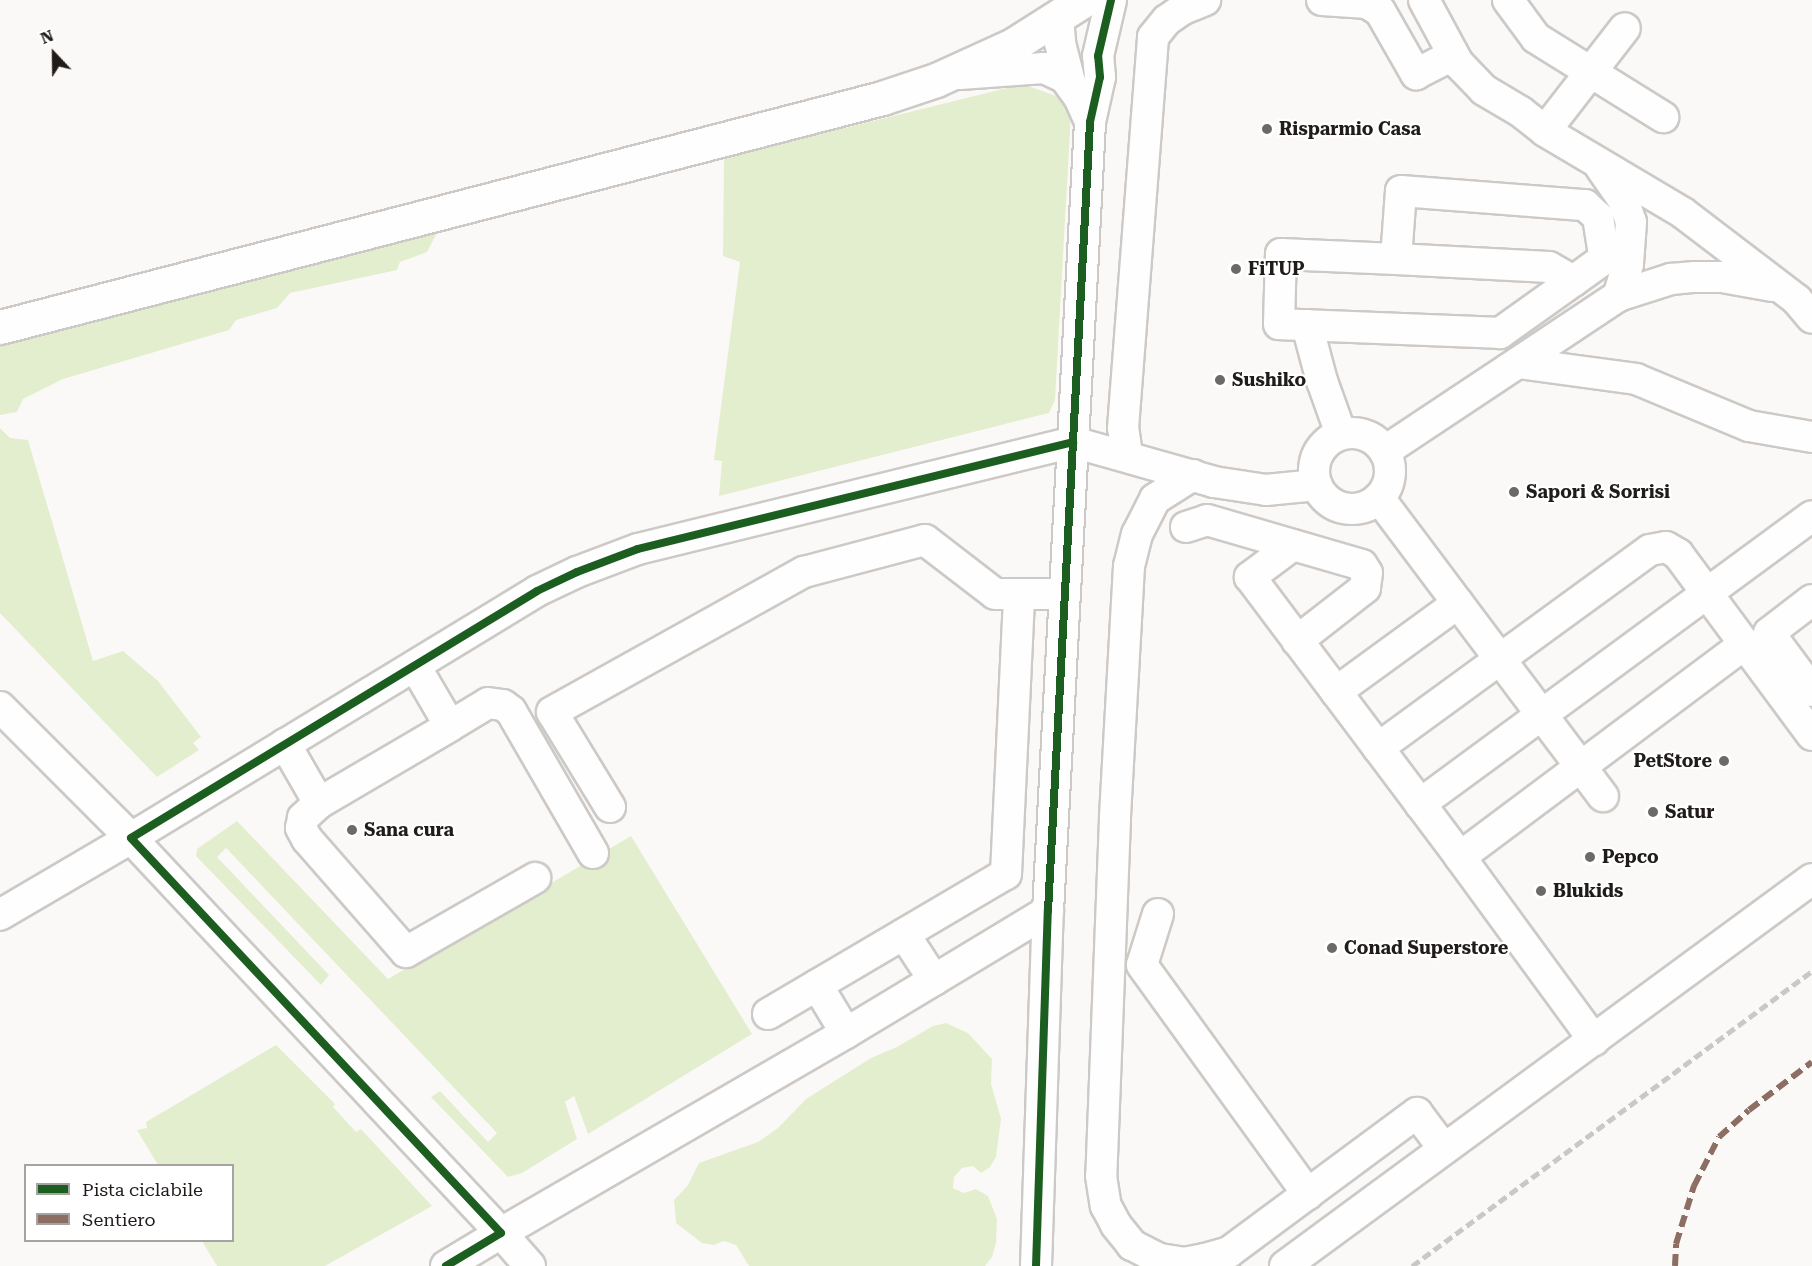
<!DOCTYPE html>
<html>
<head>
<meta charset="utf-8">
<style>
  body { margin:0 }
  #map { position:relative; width:1812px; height:1266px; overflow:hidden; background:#fbf9f7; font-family:"Roboto Serif",serif }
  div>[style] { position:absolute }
  .green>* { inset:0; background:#e3eece }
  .roads { filter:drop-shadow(2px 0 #ccc9c6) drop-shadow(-2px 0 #ccc9c6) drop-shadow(0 2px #ccc9c6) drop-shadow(0 -2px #ccc9c6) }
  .minor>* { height:30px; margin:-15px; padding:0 15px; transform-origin:15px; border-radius:15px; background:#fefefe }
  .minor>.ring { margin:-15px; padding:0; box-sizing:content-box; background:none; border:30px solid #fefefe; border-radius:50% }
  .major>* { height:33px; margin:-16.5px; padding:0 16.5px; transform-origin:16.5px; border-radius:16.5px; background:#fefefe }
  .rail>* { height:4.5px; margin-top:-2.25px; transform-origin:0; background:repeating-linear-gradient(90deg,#c9c8c7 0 9px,transparent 0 13.5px) }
  .quiet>* { height:6px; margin-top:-3px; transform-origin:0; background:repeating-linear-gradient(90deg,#8d6e63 0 12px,transparent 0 18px) }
  .cycleway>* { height:8px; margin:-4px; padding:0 4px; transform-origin:4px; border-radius:4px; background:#1b5e20 }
  .dots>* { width:16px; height:16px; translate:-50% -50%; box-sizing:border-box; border:3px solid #fff; border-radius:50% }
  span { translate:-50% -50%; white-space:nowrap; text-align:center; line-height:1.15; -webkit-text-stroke:4.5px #fff; paint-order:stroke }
  .poi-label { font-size:18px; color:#211c1a; font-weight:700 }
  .left { translate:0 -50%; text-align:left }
  .right { translate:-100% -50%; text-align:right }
  .legend { position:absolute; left:24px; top:1164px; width:210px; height:78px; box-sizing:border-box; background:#fff; border:2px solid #a6a4a3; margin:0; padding:8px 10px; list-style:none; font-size:18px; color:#211c1a }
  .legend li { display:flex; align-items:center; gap:12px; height:30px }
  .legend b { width:30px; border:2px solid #a6a4a3 }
  .north { position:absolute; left:24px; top:24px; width:60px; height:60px; -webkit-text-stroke:4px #fff; paint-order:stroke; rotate:338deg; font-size:16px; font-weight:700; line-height:24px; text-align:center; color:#211c1a }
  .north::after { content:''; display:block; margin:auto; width:21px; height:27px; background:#211c1a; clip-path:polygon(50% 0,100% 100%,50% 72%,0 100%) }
</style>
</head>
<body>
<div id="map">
  <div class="green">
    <i style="clip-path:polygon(1023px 84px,1056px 96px,1071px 113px,1055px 400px,1049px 413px,719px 496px,722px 461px,714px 460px,740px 262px,723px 256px,724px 158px)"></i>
    <i style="clip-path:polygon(441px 225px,427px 252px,400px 262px,397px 270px,290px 293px,277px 308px,236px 320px,229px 330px,63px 379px,23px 399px,17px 412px,0 415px,0 337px)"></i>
    <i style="clip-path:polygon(0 428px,10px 438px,28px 440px,93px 661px,123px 651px,158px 681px,201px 737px,193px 743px,199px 750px,157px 777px,0 613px)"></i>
    <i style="clip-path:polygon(237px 821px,388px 979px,631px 836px,752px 1034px,588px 1134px,574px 1096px,565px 1102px,577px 1139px,522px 1173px,508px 1177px,431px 1097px,440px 1091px,488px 1142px,497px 1133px,226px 848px,217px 857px,329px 975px,321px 985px,196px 856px,197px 849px)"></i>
    <i style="clip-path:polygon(946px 1023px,968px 1033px,992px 1059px,991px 1084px,1001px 1119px,996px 1157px,990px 1167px,981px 1173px,973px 1166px,962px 1168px,954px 1177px,953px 1188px,964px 1193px,976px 1189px,988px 1196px,997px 1219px,996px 1243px,992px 1257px,985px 1266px,749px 1266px,736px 1245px,724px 1241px,714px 1245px,702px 1243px,676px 1223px,674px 1200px,688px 1185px,699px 1163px,758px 1142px,778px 1128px,806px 1099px,871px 1058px,897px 1047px,933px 1026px)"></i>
    <i style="clip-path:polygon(276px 1045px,335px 1104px,333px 1107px,356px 1132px,361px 1129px,432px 1206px,325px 1266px,217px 1266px,202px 1241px,232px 1240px,232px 1166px,158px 1165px,137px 1130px,147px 1128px,146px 1122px)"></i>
  </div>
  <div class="roads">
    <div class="minor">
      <i style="left:1322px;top:0;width:45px;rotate:3.8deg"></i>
      <i style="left:1367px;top:3px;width:15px;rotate:32deg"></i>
      <i style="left:1380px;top:11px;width:73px;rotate:60.3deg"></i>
      <i style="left:1416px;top:74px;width:42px;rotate:-27.2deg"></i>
      <i style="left:1424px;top:0;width:72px;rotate:61.6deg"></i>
      <i style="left:1458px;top:63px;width:37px;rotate:46deg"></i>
      <i style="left:1484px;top:90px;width:43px;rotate:30.7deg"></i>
      <i style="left:1521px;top:112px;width:31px;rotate:38deg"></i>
      <i style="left:1545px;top:131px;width:161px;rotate:30.7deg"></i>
      <i style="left:1683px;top:213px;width:143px;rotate:37.3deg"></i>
      <i style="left:1797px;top:300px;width:23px;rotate:50deg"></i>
      <i style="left:1508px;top:0;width:47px;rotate:53.6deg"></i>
      <i style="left:1536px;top:38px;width:150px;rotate:31.9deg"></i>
      <i style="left:1058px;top:18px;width:25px;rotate:85deg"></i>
      <i style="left:1060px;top:43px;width:44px;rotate:75.7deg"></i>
      <i style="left:960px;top:74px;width:84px;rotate:-4.1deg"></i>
      <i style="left:1044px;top:68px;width:23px;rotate:25deg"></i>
      <i style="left:1065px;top:78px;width:24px;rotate:54deg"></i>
      <i style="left:1079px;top:97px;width:27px;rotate:66deg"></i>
      <i style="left:1545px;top:131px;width:130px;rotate:-52.2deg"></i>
      <i style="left:1601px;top:168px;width:38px;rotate:55deg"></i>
      <i style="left:1623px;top:199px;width:24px;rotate:71deg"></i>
      <i style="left:1631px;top:222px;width:42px;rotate:94.1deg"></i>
      <i style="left:1628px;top:264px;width:34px;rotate:107deg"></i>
      <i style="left:1396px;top:259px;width:68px;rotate:-85.8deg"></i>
      <i style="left:1401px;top:191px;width:185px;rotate:4.4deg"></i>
      <i style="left:1585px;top:205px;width:18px;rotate:43deg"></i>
      <i style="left:1598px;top:217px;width:36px;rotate:81deg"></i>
      <i style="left:1604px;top:253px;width:9px;rotate:111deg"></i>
      <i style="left:1601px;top:261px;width:34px;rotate:144deg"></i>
      <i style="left:1573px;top:281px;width:90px;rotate:144.5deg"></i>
      <i style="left:1500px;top:333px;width:221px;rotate:-177.7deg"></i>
      <i style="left:1279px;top:324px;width:70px;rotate:-88.4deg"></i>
      <i style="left:1281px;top:254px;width:115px;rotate:2.5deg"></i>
      <i style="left:1396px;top:259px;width:153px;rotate:3deg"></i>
      <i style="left:1549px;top:267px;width:28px;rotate:30deg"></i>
      <i style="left:1307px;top:325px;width:58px;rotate:75deg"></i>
      <i style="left:1322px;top:381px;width:56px;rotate:70.3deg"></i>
      <i style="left:1518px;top:363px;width:119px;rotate:7.7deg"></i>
      <i style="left:1636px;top:379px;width:122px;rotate:22.6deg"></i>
      <i style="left:1749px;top:426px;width:64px;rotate:9.9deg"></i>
      <i class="ring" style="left:1314px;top:433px;width:46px;height:46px"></i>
      <i style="left:1385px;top:451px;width:280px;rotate:-33.6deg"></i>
      <i style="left:1618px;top:296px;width:56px;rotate:-17.8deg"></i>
      <i style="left:1671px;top:279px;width:24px;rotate:-5deg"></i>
      <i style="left:1695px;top:277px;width:27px"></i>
      <i style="left:1722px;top:277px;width:51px;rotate:10.2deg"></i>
      <i style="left:1127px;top:455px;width:27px;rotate:-98deg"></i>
      <i style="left:1123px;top:428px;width:392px;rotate:-85.6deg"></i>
      <i style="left:1153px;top:37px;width:22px;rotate:-51deg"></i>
      <i style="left:1167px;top:20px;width:19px;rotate:-35deg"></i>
      <i style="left:1183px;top:9px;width:24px;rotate:-22deg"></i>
      <i style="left:1193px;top:475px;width:45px;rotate:147.7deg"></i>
      <i style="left:1155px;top:499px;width:39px;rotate:117deg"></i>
      <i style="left:1137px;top:534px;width:33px;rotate:104deg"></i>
      <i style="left:1129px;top:566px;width:253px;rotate:93.2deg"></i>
      <i style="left:1115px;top:819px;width:357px;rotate:92.2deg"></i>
      <i style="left:1101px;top:1176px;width:30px;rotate:81deg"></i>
      <i style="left:1106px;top:1206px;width:21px;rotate:62deg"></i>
      <i style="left:1116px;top:1225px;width:26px;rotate:51deg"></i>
      <i style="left:1132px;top:1245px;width:31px;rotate:27deg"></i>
      <i style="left:1160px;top:1259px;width:24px;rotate:9deg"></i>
      <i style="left:1184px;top:1263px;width:21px;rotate:-11deg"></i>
      <i style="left:1205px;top:1259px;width:25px;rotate:-16deg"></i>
      <i style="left:1229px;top:1252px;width:234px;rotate:-36.5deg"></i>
      <i style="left:1417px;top:1113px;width:45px;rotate:53.1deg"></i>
      <i style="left:1379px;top:498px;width:373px;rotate:53.1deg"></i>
      <i style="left:1186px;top:527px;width:22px;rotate:-18deg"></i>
      <i style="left:1207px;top:520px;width:161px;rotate:16.2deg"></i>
      <i style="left:1362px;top:565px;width:9px;rotate:58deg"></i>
      <i style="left:1367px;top:573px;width:15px;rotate:98deg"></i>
      <i style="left:1365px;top:588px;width:86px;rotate:142.1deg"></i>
      <i style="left:1293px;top:545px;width:54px;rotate:143.3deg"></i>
      <i style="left:1250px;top:577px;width:350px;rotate:53.1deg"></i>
      <i style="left:1460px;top:857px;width:356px;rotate:-36.8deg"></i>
      <i style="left:1812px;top:600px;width:54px;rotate:142.5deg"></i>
      <i style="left:1769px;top:633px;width:72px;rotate:53.4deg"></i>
      <i style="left:415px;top:666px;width:69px;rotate:59.7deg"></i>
      <i style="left:450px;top:726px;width:44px;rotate:-31.2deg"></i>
      <i style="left:488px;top:703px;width:15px;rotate:8deg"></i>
      <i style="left:503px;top:705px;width:10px;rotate:37deg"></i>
      <i style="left:511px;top:711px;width:164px;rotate:60deg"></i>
      <i style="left:1336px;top:692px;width:151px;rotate:-36.1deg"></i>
      <i style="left:0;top:707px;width:185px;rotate:45deg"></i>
      <i style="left:131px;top:838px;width:152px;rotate:149.6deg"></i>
      <i style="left:285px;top:744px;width:68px;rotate:60deg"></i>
      <i style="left:319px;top:803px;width:22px;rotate:137deg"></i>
      <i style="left:303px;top:818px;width:10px;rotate:101deg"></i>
      <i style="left:301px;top:828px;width:13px;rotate:61deg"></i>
      <i style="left:307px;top:839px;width:150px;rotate:48.8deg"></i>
      <i style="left:406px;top:952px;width:149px;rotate:-29.8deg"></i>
      <i style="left:1378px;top:748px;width:336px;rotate:-36.1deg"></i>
      <i style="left:1650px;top:550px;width:16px;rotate:-11deg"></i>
      <i style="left:1666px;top:547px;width:14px;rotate:30deg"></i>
      <i style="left:1678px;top:554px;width:225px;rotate:53.5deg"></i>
      <i style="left:319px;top:803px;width:152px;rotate:-30.4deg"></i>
      <i style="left:1420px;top:804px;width:486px;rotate:-36.3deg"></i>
      <i style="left:610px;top:807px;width:111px;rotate:-121.4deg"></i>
      <i style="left:552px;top:712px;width:288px;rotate:-29.1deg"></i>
      <i style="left:804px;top:572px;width:125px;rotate:-14.8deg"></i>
      <i style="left:925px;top:540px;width:88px;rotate:37.6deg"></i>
      <i style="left:995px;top:594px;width:69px"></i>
      <i style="left:1460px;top:857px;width:227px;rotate:53.8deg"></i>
      <i style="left:1158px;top:914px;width:53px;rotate:107.4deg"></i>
      <i style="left:1142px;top:965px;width:283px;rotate:54.1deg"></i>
      <i style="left:904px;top:934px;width:55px;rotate:56.9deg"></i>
      <i style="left:817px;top:985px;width:56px;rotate:58.9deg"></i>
      <i style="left:768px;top:1014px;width:276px;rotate:-30.5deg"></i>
      <i style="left:1006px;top:874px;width:280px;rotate:-87.3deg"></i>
      <i style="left:446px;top:1266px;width:64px;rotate:-31deg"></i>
      <i style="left:501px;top:1233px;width:541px;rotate:-133.13deg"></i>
      <i style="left:131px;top:838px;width:475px;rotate:-31.3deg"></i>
      <i style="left:537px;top:591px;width:44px;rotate:-25.4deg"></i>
      <i style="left:577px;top:572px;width:65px;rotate:-20.7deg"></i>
      <i style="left:638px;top:549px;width:448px;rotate:-13.8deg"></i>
      <i style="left:1073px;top:442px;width:147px;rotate:15.8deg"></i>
      <i style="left:1214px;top:482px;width:53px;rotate:8.7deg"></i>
      <i style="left:1266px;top:490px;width:51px;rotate:-5.6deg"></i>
      <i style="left:530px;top:1266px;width:44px;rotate:-131.3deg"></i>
      <i style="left:501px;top:1233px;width:399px;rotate:-30.1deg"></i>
      <i style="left:846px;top:1033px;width:236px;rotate:-31.1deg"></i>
      <i style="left:1036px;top:1266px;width:355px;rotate:-88.1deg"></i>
      <i style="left:1048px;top:911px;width:790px;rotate:-86.95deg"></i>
      <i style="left:1090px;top:122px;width:46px;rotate:-77.5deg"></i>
      <i style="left:1100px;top:77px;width:21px;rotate:-95deg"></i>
      <i style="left:1098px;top:56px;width:57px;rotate:-76.9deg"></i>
      <i style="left:1285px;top:1266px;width:654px;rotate:-36.29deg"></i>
    </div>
    <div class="major">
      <i style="left:0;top:327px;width:911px;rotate:-14.55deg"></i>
      <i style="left:882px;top:98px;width:57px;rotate:-18.4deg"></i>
      <i style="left:936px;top:80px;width:85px;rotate:-24.4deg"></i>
      <i style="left:1013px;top:45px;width:84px;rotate:-32.4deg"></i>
    </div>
  </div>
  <div class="rail">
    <i style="left:1412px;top:1266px;width:497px;rotate:-36.4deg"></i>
  </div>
  <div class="quiet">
    <i style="left:1675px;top:1266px;width:22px;rotate:-87deg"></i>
    <i style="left:1676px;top:1244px;width:61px;rotate:-72.8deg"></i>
    <i style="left:1694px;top:1186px;width:55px;rotate:-63deg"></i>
    <i style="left:1719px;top:1137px;width:40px;rotate:-42deg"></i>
    <i style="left:1749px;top:1110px;width:79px;rotate:-37.3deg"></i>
  </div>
  <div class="cycleway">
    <i style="left:446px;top:1266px;width:64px;rotate:-31deg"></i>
    <i style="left:501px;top:1233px;width:541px;rotate:-133.13deg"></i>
    <i style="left:131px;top:838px;width:475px;rotate:-31.3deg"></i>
    <i style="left:537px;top:591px;width:44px;rotate:-25.4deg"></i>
    <i style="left:577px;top:572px;width:65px;rotate:-20.7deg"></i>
    <i style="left:638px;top:549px;width:448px;rotate:-13.8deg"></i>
    <i style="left:1036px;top:1266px;width:355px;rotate:-88.1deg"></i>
    <i style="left:1048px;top:911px;width:790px;rotate:-86.95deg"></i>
    <i style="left:1090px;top:122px;width:46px;rotate:-77.5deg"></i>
    <i style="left:1100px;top:77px;width:21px;rotate:-95deg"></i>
    <i style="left:1098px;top:56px;width:57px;rotate:-76.9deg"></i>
  </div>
  <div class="dots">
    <i style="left:1267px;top:129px;background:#6d6967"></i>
    <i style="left:1236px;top:269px;background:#6d6967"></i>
    <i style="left:1220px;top:380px;background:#6d6967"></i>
    <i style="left:1514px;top:492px;background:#6d6967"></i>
    <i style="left:1724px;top:761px;background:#6d6967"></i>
    <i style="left:1653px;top:812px;background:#6d6967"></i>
    <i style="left:352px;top:830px;background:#6d6967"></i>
    <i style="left:1590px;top:857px;background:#6d6967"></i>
    <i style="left:1541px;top:891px;background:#6d6967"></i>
    <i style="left:1332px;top:948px;background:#6d6967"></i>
  </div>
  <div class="poi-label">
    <span class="left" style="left:1279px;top:129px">Risparmio Casa</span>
    <span class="left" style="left:1248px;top:269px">FiTUP</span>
    <span class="left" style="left:1232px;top:380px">Sushiko</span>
    <span class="left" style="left:1526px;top:492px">Sapori &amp; Sorrisi</span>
    <span class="right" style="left:1712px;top:761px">PetStore</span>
    <span class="left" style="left:1665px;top:812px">Satur</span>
    <span class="left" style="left:364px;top:830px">Sana cura</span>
    <span class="left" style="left:1602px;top:857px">Pepco</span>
    <span class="left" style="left:1553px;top:891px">Blukids</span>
    <span class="left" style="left:1344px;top:948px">Conad Superstore</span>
  </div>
  <ul class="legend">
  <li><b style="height:8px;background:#1b5e20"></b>Pista ciclabile</li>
  <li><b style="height:8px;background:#8d6e63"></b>Sentiero</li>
  </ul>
  <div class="north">N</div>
</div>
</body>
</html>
